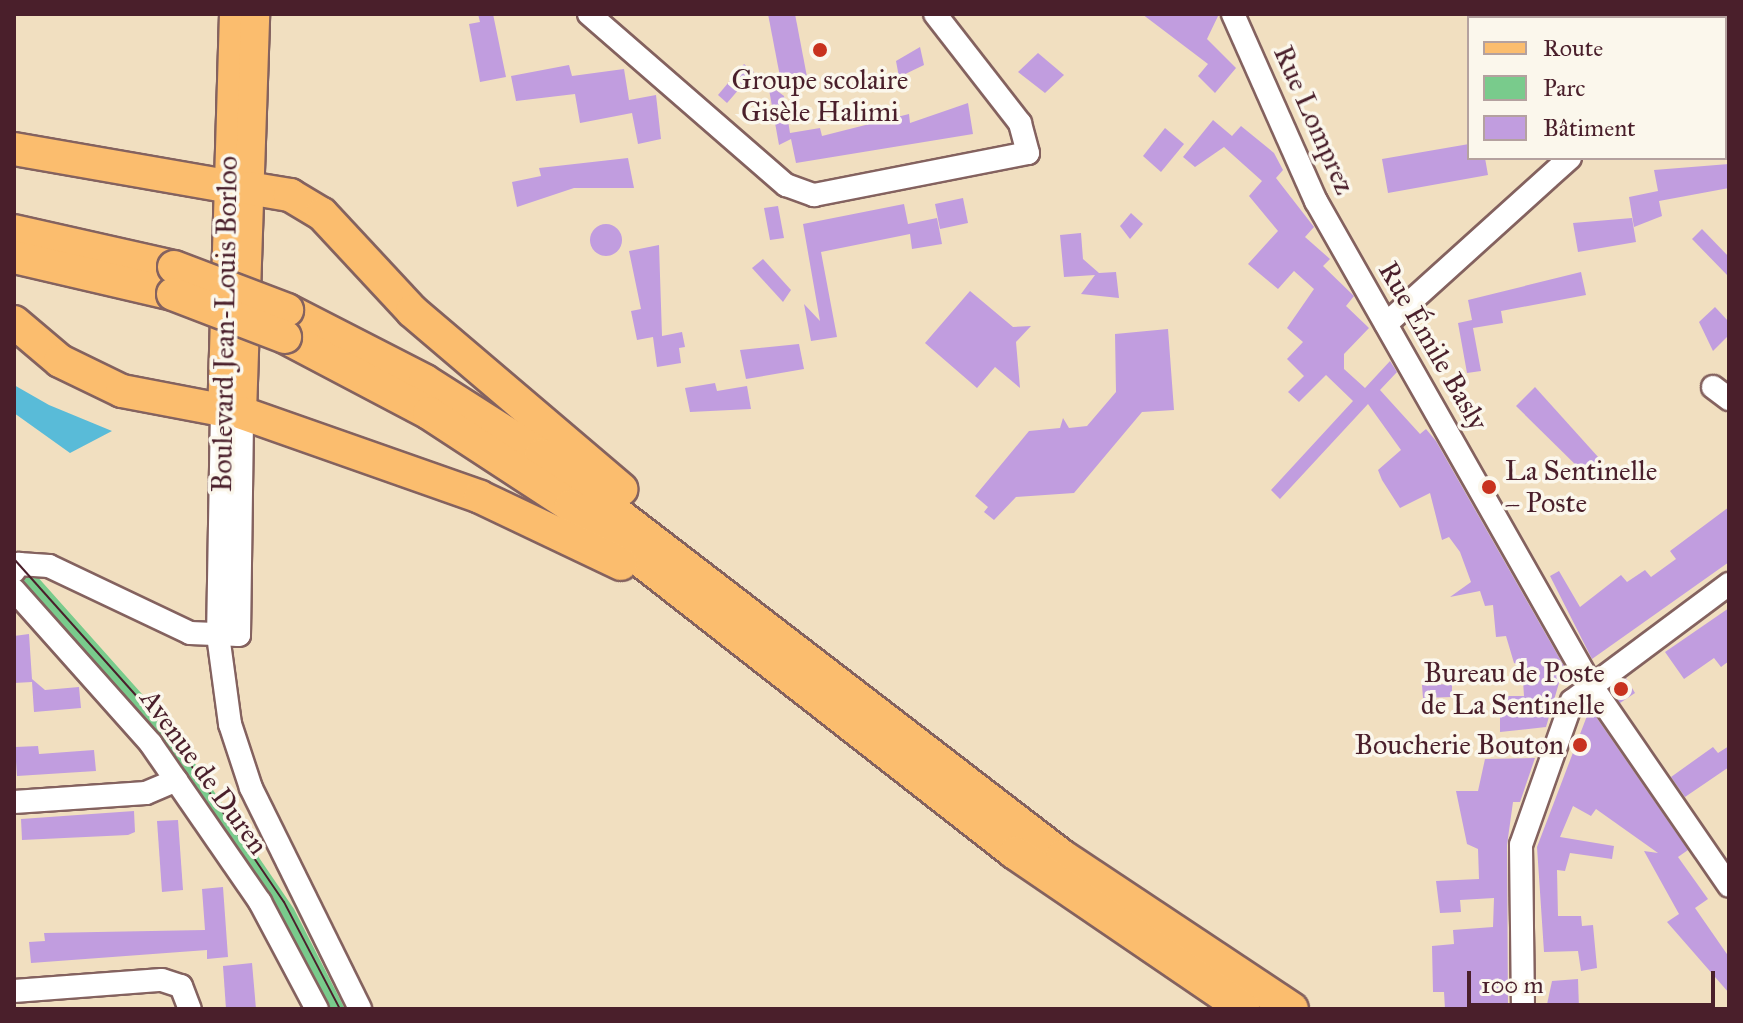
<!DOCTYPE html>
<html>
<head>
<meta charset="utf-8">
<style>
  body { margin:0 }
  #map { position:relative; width:1743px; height:1023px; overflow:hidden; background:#f1dfc0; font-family:"IM FELL Great Primer",serif }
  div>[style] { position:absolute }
  .green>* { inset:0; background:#79cb8c }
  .water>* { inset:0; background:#59bbd8 }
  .building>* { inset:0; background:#c19ddf }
  .round { border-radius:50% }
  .roads { filter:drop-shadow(2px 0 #84625f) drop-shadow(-2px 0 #84625f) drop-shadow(0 2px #84625f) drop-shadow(0 -2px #84625f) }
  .minor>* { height:22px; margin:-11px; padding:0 11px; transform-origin:11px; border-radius:11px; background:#fff }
  .major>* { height:28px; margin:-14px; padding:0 14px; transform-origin:14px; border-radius:14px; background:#fbbd6e }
  .highway>* { height:32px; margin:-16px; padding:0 16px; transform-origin:16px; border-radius:16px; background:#fbbd6e }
  .tram>* { height:2px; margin:-1px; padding:0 1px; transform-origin:1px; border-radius:1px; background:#4a1f2b }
  .bridges { filter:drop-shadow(2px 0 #84625f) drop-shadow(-2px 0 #84625f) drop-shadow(0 2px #84625f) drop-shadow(0 -2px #84625f) }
  .highway-bridge>* { height:32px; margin:-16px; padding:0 16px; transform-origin:16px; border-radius:16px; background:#fbbd6e }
  .dots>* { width:22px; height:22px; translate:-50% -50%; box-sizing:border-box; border:4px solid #fbf7ec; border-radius:50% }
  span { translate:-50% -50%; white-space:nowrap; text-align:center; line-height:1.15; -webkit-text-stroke:7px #fbf7ec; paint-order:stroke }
  .poi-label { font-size:28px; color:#4a1f2b }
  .left { translate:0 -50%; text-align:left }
  .right { translate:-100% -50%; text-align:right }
  .street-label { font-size:28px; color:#4a1f2b }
  .frame { position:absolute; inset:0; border:16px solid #4a1f2b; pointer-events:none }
  .legend { position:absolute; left:1467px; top:16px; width:260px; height:144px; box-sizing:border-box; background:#fbf7ec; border:2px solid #b4a19f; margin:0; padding:10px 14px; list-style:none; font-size:24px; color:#4a1f2b }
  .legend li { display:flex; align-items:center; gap:16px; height:40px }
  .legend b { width:40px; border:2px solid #b4a19f }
  .scale { position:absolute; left:1467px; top:971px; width:248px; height:36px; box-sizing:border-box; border:4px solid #4a1f2b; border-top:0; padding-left:10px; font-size:24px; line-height:28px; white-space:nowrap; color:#4a1f2b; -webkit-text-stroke:6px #fbf7ec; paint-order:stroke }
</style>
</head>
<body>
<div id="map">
  <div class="green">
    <i style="clip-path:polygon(27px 565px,166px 721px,294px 909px,345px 1009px,326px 1009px,125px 699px,19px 580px)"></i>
  </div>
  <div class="water">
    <i style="clip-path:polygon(14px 385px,49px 405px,112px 431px,70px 453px,14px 413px)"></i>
  </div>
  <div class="building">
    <i style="clip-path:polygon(478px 14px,493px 14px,506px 77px,480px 82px,469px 24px,480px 22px)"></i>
    <i style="clip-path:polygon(768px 14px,795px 14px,808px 82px,782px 87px)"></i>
    <i style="clip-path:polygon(1142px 14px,1219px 14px,1207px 39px,1236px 68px,1215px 93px,1198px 76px,1208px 64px)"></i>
    <i style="clip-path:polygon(920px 47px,924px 65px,899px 77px,896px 61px)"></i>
    <i style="clip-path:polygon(1038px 53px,1064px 75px,1045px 93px,1018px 72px)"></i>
    <i style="clip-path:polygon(744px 64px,754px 72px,727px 103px,718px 95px)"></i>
    <i style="clip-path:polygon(569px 65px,572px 76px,624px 69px,629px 100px,656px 95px,661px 139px,638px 144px,632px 113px,580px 123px,575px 94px,516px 101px,511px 76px)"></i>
    <i style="clip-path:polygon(768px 84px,784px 96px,790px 133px,820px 128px,822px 136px,909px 114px,910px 123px,968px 103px,973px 134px,796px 163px,791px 139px,779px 145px)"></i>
    <i style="clip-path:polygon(1213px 120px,1232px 136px,1241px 126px,1274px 153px,1283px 170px,1276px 178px,1314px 227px,1305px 237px,1330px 259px,1323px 266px,1354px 296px,1346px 306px,1369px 328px,1344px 354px,1344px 369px,1365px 388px,1390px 361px,1397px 372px,1380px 390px,1420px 434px,1426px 429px,1436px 441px,1564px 666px,1546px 727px,1500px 732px,1500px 696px,1524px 696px,1522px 666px,1514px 663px,1506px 636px,1496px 637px,1493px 605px,1485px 606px,1480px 591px,1450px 597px,1471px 582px,1460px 552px,1449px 537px,1442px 540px,1430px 493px,1400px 508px,1382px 480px,1378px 470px,1401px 450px,1368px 404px,1280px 499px,1271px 490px,1353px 401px,1326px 375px,1299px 402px,1288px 392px,1304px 376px,1287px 359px,1303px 342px,1287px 328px,1314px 289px,1294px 271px,1278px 289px,1248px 264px,1278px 231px,1249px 196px,1262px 181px,1224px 147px,1195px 167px,1183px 157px)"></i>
    <i style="clip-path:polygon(1165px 128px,1184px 144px,1161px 172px,1143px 156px)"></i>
    <i style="clip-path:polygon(1469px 144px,1469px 158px,1485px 158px,1488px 175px,1388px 193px,1382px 159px)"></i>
    <i style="clip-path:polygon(628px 158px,634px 188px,574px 188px,517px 207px,512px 182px,541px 176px,539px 168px)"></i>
    <i style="clip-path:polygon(1729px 164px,1729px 188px,1659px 201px,1662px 216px,1634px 227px,1629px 197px,1658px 191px,1654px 170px)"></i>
    <i style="clip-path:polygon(963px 198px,968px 223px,940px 229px,935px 204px)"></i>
    <i style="clip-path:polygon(904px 204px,908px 224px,937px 218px,942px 244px,912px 249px,910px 234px,821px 252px,837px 337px,811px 341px,804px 304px,820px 321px,803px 224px)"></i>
    <i style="clip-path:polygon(778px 206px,784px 238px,770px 240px,764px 208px)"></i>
    <i style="clip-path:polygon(1131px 213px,1143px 224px,1130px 239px,1120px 226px)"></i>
    <i style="clip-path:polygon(1632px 218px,1636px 242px,1578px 252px,1573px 223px)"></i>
    <i class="round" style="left:590px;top:224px;width:32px;height:32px"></i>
    <i style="clip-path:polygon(1702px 229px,1729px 257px,1729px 277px,1692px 239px)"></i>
    <i style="clip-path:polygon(1081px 233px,1083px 259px,1099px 273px,1116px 272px,1119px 298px,1081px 294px,1095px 275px,1064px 277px,1060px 235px)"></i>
    <i style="clip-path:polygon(659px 245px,662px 336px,682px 332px,685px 347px,679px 348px,681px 363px,657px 367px,653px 337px,637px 340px,631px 311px,641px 309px,629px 251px)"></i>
    <i style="clip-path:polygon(763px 259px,791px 290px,783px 302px,752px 268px)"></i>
    <i style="clip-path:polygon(1581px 272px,1586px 295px,1501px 311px,1503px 323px,1473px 328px,1481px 371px,1467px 373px,1458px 323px,1472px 320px,1468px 300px)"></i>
    <i style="clip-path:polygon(970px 291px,1013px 327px,1031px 326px,1016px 342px,1020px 388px,995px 367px,977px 388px,925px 343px)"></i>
    <i style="clip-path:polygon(1715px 307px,1729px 322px,1729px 335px,1713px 351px,1699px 322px)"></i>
    <i style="clip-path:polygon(1168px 329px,1174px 410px,1142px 412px,1074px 493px,1016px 497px,994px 520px,984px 512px,988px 507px,975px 496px,1029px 431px,1060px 428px,1063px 418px,1069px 428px,1087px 426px,1116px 392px,1115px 334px)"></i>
    <i style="clip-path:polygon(799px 344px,804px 369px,746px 379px,740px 350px)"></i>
    <i style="clip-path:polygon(715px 383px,717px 391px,747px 386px,751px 409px,690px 412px,685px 388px)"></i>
    <i style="clip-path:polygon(1535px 387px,1599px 458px,1584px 473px,1516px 406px)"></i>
    <i style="clip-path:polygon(1729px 507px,1729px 562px,1592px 659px,1550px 576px,1559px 571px,1580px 607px,1621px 575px,1627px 582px,1645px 570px,1651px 577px,1676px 559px,1670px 551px)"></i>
    <i style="clip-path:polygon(1729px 608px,1729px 661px,1721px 667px,1714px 658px,1684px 679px,1665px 652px)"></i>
    <i style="clip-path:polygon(29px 634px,32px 679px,45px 690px,79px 687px,81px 708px,34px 712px,32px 682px,14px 683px,14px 636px)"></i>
    <i style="clip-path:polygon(1626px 678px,1635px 693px,1620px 703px,1611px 689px)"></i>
    <i style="clip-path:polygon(1452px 684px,1452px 697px,1423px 698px,1422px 685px)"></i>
    <i style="clip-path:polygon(1590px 708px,1688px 850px,1678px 857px,1708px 899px,1695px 908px,1729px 957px,1729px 993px,1667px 922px,1679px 914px,1644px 851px,1658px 853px,1596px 809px,1591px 816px,1573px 806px,1560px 837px,1614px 846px,1612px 859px,1570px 853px,1565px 871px,1557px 870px,1558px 916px,1581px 916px,1582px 926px,1593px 925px,1597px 968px,1581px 971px,1578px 951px,1544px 952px,1537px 847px)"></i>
    <i style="clip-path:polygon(38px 746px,39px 754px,94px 750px,96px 771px,17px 776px,15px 747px)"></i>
    <i style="clip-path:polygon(1729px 746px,1729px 767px,1685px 797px,1671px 777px,1713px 747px,1718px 753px)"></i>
    <i style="clip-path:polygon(1535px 758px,1520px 802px,1513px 802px,1507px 845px,1508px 1009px,1445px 1009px,1444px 992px,1433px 992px,1432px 946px,1454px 944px,1453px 930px,1493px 927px,1494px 898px,1460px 900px,1461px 912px,1440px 913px,1436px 881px,1479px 879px,1478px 849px,1467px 844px,1456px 791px,1478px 791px,1485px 759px)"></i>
    <i style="clip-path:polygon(134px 811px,135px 832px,128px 835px,22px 840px,21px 819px)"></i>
    <i style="clip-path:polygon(178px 820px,183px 890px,162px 892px,157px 821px)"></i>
    <i style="clip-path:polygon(223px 887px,228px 957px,207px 959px,207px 950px,31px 963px,29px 942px,45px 941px,44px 933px,205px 930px,202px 889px)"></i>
    <i style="clip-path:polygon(252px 963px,256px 1009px,226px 1009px,223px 966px)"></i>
    <i style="clip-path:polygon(1578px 979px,1579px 1009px,1546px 1009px,1552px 981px)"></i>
  </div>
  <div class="roads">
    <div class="minor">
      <i style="left:589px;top:14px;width:261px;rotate:41deg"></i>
      <i style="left:786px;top:185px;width:30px;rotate:20deg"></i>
      <i style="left:814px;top:195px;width:218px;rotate:-11.1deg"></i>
      <i style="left:1028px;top:153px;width:31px;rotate:-105deg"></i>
      <i style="left:1020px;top:123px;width:138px;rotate:-127.9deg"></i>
      <i style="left:1233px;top:14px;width:205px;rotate:66.1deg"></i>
      <i style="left:1316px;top:201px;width:553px;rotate:60.42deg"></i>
      <i style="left:1589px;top:682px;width:247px;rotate:55.5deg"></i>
      <i style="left:1656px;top:14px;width:4px;rotate:90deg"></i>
      <i style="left:1725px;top:64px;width:5px;rotate:37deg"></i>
      <i style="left:1386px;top:324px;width:248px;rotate:-42.1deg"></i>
      <i style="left:1713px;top:387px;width:20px;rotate:37deg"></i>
      <i style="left:222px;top:410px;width:225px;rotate:91deg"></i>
      <i style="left:218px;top:635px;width:90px;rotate:82.3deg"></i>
      <i style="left:230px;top:724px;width:67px;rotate:71.8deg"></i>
      <i style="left:251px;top:788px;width:246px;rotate:63.7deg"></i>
      <i style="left:14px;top:571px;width:9px;rotate:-54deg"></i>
      <i style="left:19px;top:564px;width:30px;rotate:4deg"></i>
      <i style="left:49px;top:566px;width:156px;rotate:25.4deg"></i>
      <i style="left:190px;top:633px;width:49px;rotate:2.3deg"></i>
      <i style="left:239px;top:635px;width:222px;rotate:-89.2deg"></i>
      <i style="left:14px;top:590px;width:206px;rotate:48.3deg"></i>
      <i style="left:151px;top:744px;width:192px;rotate:55.4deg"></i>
      <i style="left:260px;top:902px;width:121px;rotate:62deg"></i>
      <i style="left:14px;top:802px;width:132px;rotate:-3.9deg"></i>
      <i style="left:146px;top:793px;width:33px;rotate:-23deg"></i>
      <i style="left:14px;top:991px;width:148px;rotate:-4.3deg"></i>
      <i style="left:162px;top:980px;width:20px;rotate:18deg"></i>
      <i style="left:181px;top:986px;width:25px;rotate:69deg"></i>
      <i style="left:1523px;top:1009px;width:164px;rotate:-90.7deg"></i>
      <i style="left:1521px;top:845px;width:153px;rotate:-70.5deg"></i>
      <i style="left:1572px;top:701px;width:196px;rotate:-36.7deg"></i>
    </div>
    <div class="major">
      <i style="left:234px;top:14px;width:396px;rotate:91.7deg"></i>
      <i style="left:222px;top:410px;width:20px;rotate:9deg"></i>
      <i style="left:242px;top:413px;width:399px;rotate:-88.1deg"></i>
    </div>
    <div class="highway">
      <i style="left:14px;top:149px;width:216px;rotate:9.9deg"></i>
      <i style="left:248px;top:188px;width:43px;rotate:9.5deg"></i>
      <i style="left:290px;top:195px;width:37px;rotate:31deg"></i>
      <i style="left:322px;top:214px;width:132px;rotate:47.1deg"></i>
      <i style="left:412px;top:311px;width:275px;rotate:40.4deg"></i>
      <i style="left:14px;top:231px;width:164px;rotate:12.7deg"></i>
      <i style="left:14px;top:257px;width:163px;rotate:13.1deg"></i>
      <i style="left:287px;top:310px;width:155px;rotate:27.2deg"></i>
      <i style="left:425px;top:381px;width:138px;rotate:32.5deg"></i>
      <i style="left:541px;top:455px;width:657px;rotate:37.58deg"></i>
      <i style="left:1062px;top:856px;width:276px;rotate:33.6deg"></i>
      <i style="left:14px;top:322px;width:60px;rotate:40.3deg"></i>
      <i style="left:60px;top:361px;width:69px;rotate:25.8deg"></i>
      <i style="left:122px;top:391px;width:102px;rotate:10.8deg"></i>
      <i style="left:285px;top:337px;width:163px;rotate:27.8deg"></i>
      <i style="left:429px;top:413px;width:170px;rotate:33.2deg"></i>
      <i style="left:571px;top:506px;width:564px;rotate:38.01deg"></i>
      <i style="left:1015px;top:853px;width:277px;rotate:34.3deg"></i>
      <i style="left:242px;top:413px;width:252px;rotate:19.4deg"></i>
      <i style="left:480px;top:497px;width:156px;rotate:25.4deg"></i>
    </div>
  </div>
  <div class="tram">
    <i style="left:14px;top:559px;width:229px;rotate:48.2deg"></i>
    <i style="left:167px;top:730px;width:208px;rotate:55.8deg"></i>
    <i style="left:284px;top:902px;width:121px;rotate:62.4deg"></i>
  </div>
  <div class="bridges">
    <div class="highway-bridge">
      <i style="left:174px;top:267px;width:121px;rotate:20.8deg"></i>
      <i style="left:173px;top:294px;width:120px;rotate:21deg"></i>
    </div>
  </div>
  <div class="dots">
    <i style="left:820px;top:50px;background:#c8321e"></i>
    <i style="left:1489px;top:487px;background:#c8321e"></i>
    <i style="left:1621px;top:689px;background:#c8321e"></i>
    <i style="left:1580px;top:745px;background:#c8321e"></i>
  </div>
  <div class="poi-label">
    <span style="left:820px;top:96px">Groupe scolaire<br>Gisèle Halimi</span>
    <span class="left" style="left:1505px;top:487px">La Sentinelle<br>– Poste</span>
    <span class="right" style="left:1605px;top:689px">Bureau de Poste<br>de La Sentinelle</span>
    <span class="right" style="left:1564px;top:745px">Boucherie Bouton</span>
  </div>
  <div class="street-label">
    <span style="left:1314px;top:120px;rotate:66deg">Rue Lomprez</span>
    <span style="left:225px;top:324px;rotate:-89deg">Boulevard Jean-Louis Borloo</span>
    <span style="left:1433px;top:346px;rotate:60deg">Rue Émile Basly</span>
    <span style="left:204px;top:772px;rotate:54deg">Avenue de Duren</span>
  </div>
  <div class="frame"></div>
  <ul class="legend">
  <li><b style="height:10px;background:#fbbd6e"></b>Route</li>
  <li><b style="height:22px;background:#79cb8c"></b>Parc</li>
  <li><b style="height:22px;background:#c19ddf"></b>Bâtiment</li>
  </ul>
  <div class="scale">100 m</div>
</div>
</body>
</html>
